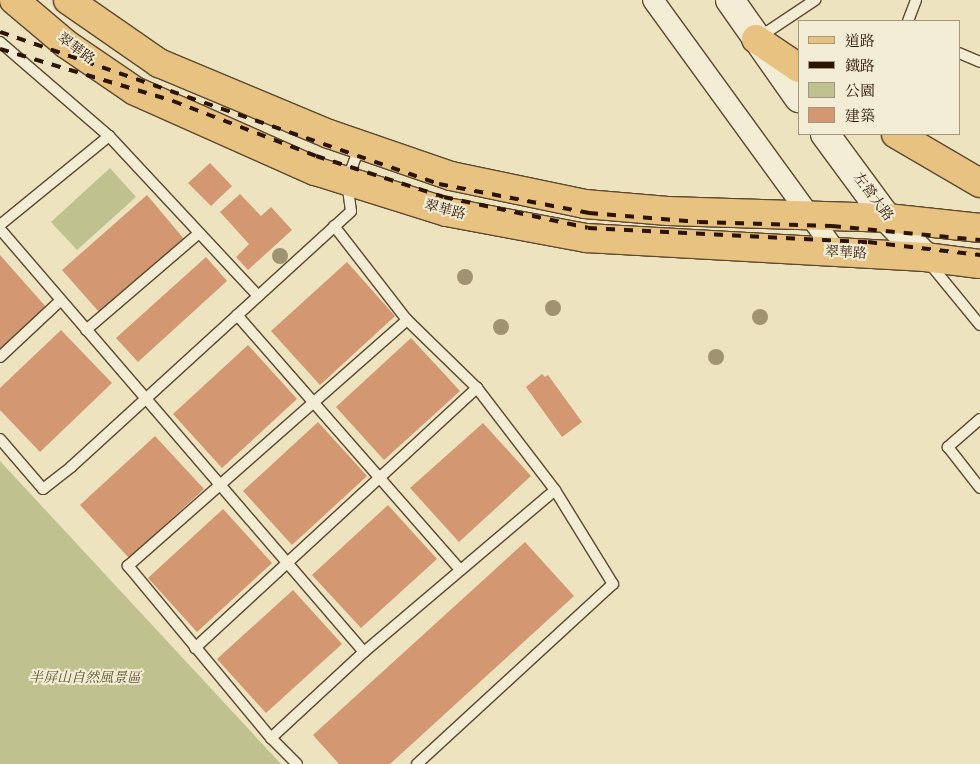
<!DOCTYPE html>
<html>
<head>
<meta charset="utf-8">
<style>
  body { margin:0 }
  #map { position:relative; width:980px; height:764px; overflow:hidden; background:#eee3bf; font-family:"IM FELL English","Noto Serif TC",serif }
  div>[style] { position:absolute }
  .green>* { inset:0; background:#bfc18e }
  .building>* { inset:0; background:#d39771 }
  .roads { filter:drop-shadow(1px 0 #5d4830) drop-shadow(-1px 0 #5d4830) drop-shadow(0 1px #5d4830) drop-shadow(0 -1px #5d4830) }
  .lane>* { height:10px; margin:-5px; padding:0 5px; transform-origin:5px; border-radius:5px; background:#f4edd5 }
  .street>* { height:20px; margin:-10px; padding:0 10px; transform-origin:10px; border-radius:10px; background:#f4edd5 }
  .secondary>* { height:28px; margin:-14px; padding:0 14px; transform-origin:14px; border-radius:14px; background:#f4edd5 }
  .primary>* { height:28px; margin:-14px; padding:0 14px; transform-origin:14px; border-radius:14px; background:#e7c280 }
  .rail>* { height:4px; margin-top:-2px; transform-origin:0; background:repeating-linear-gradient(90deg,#2d1400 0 9px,transparent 0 18px) }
  .trees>* { width:16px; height:16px; margin:-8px; border-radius:50%; background:#a09371 }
  span { translate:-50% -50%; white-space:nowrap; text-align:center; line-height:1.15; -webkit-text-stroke:4px #f4edd5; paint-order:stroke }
  .street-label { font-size:14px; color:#2d1400 }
  .park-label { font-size:14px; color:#605132; font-style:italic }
  .legend { position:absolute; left:798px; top:20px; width:162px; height:115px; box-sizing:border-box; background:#f4edd5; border:1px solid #a49680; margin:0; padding:6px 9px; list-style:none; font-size:15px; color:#2d1400 }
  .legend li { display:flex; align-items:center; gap:10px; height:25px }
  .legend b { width:25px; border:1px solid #a49680 }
</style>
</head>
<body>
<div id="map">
  <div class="green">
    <i style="clip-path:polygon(110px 168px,136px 197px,77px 250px,51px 222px)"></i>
    <i style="clip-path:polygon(0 461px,281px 764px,0 764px)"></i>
  </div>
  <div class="building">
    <i style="clip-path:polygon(210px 163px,232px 186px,211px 206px,188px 183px)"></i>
    <i style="clip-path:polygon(240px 194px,261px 216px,271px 207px,292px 230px,248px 270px,236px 257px,249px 244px,220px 212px)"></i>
    <i style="clip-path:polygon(147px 195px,184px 239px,99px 312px,62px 270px)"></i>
    <i style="clip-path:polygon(0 255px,46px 307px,0 349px)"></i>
    <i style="clip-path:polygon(206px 257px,227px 281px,138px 362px,116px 338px)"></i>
    <i style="clip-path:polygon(347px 262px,395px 316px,320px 385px,271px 331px)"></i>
    <i style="clip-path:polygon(61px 330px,112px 383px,40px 452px,0 410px,0 388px)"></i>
    <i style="clip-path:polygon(411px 338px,460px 391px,384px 460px,336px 407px)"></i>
    <i style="clip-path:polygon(248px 345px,297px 399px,222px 468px,173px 414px)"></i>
    <i style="clip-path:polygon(542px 374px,545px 377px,548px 375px,582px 422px,562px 437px,526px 387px)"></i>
    <i style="clip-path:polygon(318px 422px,367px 476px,292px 545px,243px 491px)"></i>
    <i style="clip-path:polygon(483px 423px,531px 476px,459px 542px,410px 488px)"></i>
    <i style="clip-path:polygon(155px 436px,204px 489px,129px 558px,80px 505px)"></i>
    <i style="clip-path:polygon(388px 505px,437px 559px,361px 628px,312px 575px)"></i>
    <i style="clip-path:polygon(223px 509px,272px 563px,197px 632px,148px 578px)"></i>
    <i style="clip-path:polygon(525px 542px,574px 596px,390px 764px,339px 764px,313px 735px)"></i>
    <i style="clip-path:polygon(293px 590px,342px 644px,266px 713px,217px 659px)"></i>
  </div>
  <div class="roads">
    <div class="lane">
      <i style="left:908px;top:21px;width:22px;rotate:-69deg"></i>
      <i style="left:758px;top:38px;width:69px;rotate:-33.7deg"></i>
      <i style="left:0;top:42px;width:144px;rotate:40.8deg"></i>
      <i style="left:109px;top:136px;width:219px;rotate:47deg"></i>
      <i style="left:959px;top:53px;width:23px;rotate:23deg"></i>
      <i style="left:0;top:225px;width:141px;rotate:-39.2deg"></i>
      <i style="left:0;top:229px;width:558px;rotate:49.29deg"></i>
      <i style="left:364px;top:652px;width:250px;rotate:-40.3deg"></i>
      <i style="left:555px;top:490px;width:128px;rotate:-127.4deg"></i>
      <i style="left:477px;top:388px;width:98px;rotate:-135.8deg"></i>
      <i style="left:407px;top:320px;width:119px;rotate:-127.8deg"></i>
      <i style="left:930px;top:264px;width:79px;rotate:50.7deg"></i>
      <i style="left:237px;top:315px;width:339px;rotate:48.8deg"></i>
      <i style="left:86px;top:330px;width:149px;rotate:-40.6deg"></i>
      <i style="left:0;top:357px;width:83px;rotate:-43.1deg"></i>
      <i style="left:980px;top:419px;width:43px;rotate:138.8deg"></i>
      <i style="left:948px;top:447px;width:52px;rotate:52deg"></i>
      <i style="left:0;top:439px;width:66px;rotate:49.3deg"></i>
      <i style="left:43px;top:489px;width:36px;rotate:-38deg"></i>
      <i style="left:71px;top:467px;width:379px;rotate:-42.4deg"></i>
      <i style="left:351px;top:211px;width:30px;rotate:-98deg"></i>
      <i style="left:347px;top:181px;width:38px;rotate:-70deg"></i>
      <i style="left:195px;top:648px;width:384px;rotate:-42.7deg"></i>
      <i style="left:271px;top:738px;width:127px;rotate:-42.8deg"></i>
      <i style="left:297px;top:764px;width:37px;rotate:-135deg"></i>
      <i style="left:271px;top:738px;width:224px;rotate:-129.7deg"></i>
      <i style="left:128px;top:566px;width:372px;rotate:-41.4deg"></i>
      <i style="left:417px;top:764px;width:266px;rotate:-42.6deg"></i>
      <i style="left:613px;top:584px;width:110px;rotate:-121.7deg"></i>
    </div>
    <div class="street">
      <i style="left:653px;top:0;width:313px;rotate:54deg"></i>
    </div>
    <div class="secondary">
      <i style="left:730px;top:0;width:120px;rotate:54.9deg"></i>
      <i style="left:825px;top:134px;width:104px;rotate:53.6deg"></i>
      <i style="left:887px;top:218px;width:54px;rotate:45.7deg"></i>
    </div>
    <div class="primary">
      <i style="left:14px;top:0;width:68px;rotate:40.2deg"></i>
      <i style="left:66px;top:44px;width:83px;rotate:34.3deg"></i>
      <i style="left:135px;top:91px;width:197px;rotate:24deg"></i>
      <i style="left:315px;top:171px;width:138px;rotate:17.3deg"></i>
      <i style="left:447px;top:212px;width:141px;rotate:10.6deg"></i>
      <i style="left:586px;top:238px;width:340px;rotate:3.2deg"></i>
      <i style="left:925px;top:257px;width:55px;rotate:7.3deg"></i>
      <i style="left:68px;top:0;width:111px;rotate:34.7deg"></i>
      <i style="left:159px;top:63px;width:184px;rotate:22.7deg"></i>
      <i style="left:329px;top:134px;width:129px;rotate:19deg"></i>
      <i style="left:451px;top:176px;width:137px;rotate:11.8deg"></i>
      <i style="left:585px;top:204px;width:83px;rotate:4.8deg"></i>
      <i style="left:668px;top:211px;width:219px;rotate:1.8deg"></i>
      <i style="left:887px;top:218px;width:94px;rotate:6.1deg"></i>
      <i style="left:756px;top:39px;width:52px;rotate:34deg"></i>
      <i style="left:896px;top:134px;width:97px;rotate:30.3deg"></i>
    </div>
  </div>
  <div class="rail">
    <i style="left:0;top:32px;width:465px;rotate:19.1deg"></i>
    <i style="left:439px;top:184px;width:153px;rotate:10.9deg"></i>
    <i style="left:589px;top:213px;width:110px;rotate:4.7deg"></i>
    <i style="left:699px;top:222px;width:133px;rotate:1.7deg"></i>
    <i style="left:832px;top:226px;width:149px;rotate:5.4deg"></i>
    <i style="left:0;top:49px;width:181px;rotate:16.7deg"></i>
    <i style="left:173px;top:101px;width:153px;rotate:21deg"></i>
    <i style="left:316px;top:156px;width:134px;rotate:17.8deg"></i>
    <i style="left:444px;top:197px;width:147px;rotate:12.1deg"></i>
    <i style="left:588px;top:228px;width:280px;rotate:2.9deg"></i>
    <i style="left:868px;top:242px;width:113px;rotate:6.6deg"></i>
  </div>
  <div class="trees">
    <i style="left:280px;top:256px"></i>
    <i style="left:465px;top:277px"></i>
    <i style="left:553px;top:308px"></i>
    <i style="left:760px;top:317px"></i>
    <i style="left:501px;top:327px"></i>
    <i style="left:716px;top:357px"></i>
  </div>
  <div class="street-label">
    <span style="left:76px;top:49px;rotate:36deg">翠華路</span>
    <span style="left:873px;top:197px;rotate:53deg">左營大路</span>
    <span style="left:445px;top:210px;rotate:14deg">翠華路</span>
    <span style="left:846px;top:253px;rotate:3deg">翠華路</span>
  </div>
  <div class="park-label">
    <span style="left:85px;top:678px">半屏山自然風景區</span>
  </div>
  <ul class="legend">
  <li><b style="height:6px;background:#e7c280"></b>道路</li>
  <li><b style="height:6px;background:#2d1400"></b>鐵路</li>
  <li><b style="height:14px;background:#bfc18e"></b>公園</li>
  <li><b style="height:14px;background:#d39771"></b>建築</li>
  </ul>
</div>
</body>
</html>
